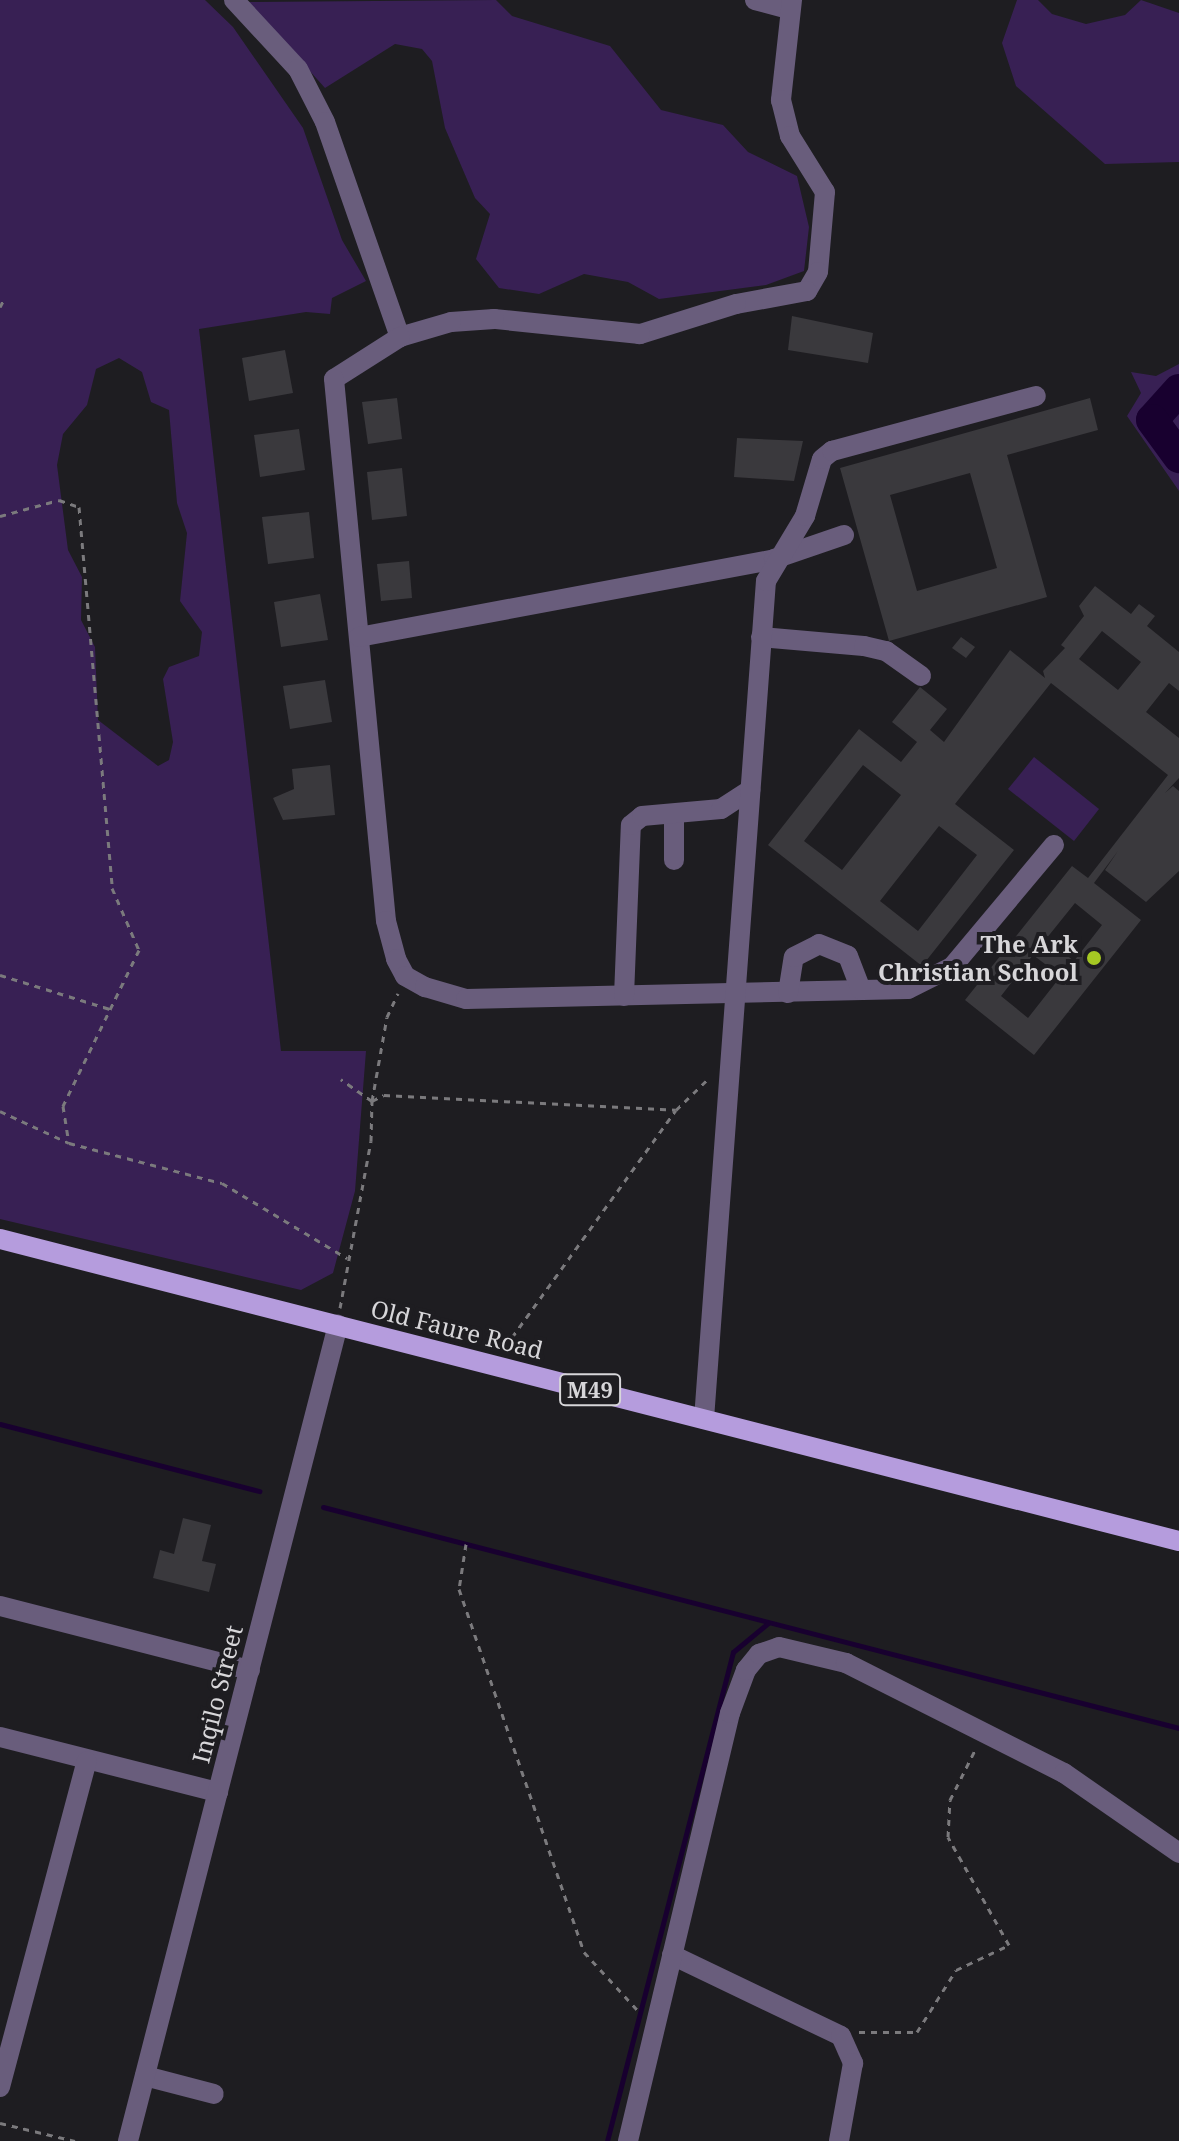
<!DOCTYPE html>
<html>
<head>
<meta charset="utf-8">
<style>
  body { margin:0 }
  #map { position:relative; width:1179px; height:2141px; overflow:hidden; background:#1e1d21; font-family:"Noto Serif",serif }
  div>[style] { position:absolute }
  .green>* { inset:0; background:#382054 }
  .stream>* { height:5px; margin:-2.5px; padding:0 2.5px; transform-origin:2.5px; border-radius:2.5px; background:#18002f }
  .river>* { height:32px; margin:-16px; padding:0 16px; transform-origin:16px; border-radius:16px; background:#18002f }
  .building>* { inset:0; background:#3a393d }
  .path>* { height:3px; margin-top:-1.5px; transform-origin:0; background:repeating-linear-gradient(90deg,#7b7a7d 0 6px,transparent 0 12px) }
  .minor>* { height:20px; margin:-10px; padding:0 10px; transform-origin:10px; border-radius:10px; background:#695d7c }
  .major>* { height:20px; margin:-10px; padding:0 10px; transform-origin:10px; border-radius:10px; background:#b59cdd }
  .dots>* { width:22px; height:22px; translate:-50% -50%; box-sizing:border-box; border:4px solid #1e1d21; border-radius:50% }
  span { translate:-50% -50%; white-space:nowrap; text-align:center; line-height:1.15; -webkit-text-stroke:8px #1e1d21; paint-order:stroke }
  .shield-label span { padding:2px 6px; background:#1e1d21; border:2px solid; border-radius:6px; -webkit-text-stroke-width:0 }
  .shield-label { font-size:22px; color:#d7d6d9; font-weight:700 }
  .poi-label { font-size:24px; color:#d7d6d9; font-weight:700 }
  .right { translate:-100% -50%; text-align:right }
  .street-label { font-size:24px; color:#d7d6d9 }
</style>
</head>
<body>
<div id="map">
  <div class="green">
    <i style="clip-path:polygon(evenodd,0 0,205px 0,233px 27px,303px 128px,342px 240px,366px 281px,332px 298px,330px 314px,306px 312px,199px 329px,281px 1051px,366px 1051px,355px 1191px,333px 1273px,301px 1290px,0 1219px,0 0,119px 358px,142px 372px,151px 402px,169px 410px,177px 503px,187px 533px,180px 601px,202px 632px,199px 656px,169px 667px,163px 679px,173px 742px,169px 760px,158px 766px,98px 720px,95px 647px,81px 620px,82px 577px,68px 550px,57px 465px,63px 434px,87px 405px,96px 369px,119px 358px)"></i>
    <i style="clip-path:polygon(496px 0,512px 16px,610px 46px,661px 110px,723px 125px,748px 152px,797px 176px,809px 227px,804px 271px,766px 285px,659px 299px,628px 282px,584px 274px,539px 294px,499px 288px,476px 259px,490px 214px,475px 198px,445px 128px,432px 61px,422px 49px,395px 44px,325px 88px,248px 2px)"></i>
    <i style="clip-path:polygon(1017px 0,1038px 0,1052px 14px,1086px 24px,1125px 15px,1141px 0,1179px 13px,1179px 162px,1105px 164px,1016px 86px,1002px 43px)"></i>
    <i style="clip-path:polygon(1179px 364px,1179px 491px,1127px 416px,1141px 393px,1131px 372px,1156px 376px)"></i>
    <i style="clip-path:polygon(1034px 757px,1099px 809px,1074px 841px,1008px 789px)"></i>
  </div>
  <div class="stream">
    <i style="left:0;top:1424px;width:268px;rotate:14.5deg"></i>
    <i style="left:323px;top:1507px;width:884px;rotate:14.48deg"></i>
    <i style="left:607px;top:2141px;width:505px;rotate:-75.55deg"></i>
    <i style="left:733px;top:1652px;width:45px;rotate:-39.6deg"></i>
  </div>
  <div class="river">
    <i style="left:1179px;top:390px;width:40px;rotate:132deg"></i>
    <i style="left:1152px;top:420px;width:46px;rotate:53.9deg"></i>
  </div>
  <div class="building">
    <i style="clip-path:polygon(792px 316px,873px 333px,868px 363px,788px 350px)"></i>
    <i style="clip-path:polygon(285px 350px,293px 393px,249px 401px,242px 358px)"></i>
    <i style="clip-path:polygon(397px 398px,402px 439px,368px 444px,362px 402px)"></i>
    <i style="clip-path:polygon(evenodd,1090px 398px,1098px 430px,1007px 455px,1047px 597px,889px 641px,840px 468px,1090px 398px,970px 473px,997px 568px,917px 591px,890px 495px,970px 473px)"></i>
    <i style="clip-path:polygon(299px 429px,305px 470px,260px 477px,254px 435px)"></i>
    <i style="clip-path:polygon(737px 438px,803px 441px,794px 481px,734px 477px)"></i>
    <i style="clip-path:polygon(402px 468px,407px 516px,372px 520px,367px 472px)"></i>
    <i style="clip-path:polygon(309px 512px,314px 558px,268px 564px,262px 517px)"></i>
    <i style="clip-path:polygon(409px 561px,412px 598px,381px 601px,377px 564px)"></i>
    <i style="clip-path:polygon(evenodd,1095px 586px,1131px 614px,1139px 604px,1155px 616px,1147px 626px,1179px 652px,1179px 691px,1169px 683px,1146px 712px,1179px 738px,1179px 778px,1165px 793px,1173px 786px,1179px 791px,1179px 871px,1146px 902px,1105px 870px,1118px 851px,1094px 883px,1141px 920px,1034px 1055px,965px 1000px,1072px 866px,1088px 878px,1168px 775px,1051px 683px,955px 804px,1014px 850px,922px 966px,768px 845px,859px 729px,901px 762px,917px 742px,892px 722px,920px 687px,947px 709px,930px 730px,944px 742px,1010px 650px,1045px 678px,1043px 671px,1065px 648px,1061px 645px,1084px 616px,1079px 606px,1095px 586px,1102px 631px,1141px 662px,1118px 690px,1079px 659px,1102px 631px,1095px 586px,863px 765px,901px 795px,842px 870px,804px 841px,863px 765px,1095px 586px,939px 826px,977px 855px,918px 931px,880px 901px,939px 826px,1095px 586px,1075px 903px,1102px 925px,1074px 961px,1046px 939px,1075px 903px,1095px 586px,1033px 955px,1061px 976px,1028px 1018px,1001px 996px,1033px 955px)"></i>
    <i style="clip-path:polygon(320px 594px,328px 640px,281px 647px,274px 602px)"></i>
    <i style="clip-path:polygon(961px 637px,975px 647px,966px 658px,952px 648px)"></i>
    <i style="clip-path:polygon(325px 680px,332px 722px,290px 729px,283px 686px)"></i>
    <i style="clip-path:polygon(330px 765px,335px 815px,283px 820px,273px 798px,294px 789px,292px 769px)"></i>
    <i style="clip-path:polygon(183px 1518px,211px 1525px,202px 1561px,216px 1564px,209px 1592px,153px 1578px,160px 1550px,174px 1554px)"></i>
  </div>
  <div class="path">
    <i style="left:0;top:307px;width:11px;rotate:-63deg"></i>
    <i style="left:0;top:516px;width:61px;rotate:-15.2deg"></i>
    <i style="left:59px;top:500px;width:21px;rotate:19deg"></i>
    <i style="left:79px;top:507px;width:382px;rotate:85deg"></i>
    <i style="left:112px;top:888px;width:68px;rotate:66.5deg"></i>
    <i style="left:139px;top:950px;width:174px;rotate:116deg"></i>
    <i style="left:63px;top:1106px;width:37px;rotate:81deg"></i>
    <i style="left:0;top:975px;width:115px;rotate:17.2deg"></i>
    <i style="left:372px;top:1101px;width:13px;rotate:-27deg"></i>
    <i style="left:384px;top:1095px;width:292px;rotate:2.9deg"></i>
    <i style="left:676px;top:1110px;width:46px;rotate:-44.1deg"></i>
    <i style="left:372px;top:1101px;width:85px;rotate:-79.9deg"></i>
    <i style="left:387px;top:1017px;width:26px;rotate:-65deg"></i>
    <i style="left:0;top:1111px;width:76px;rotate:24.9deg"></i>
    <i style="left:69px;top:1143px;width:158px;rotate:14.7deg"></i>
    <i style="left:222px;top:1183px;width:146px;rotate:31deg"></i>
    <i style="left:340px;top:1308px;width:170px;rotate:-79.5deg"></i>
    <i style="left:371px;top:1141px;width:40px;rotate:-88.6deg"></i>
    <i style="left:372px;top:1101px;width:38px;rotate:-145deg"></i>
    <i style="left:505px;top:1347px;width:292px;rotate:-54.2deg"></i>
    <i style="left:466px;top:1544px;width:46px;rotate:98.8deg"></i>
    <i style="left:459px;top:1589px;width:384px;rotate:71deg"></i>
    <i style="left:584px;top:1952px;width:83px;rotate:47.4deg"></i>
    <i style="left:859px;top:2032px;width:58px"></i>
    <i style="left:917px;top:2032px;width:73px;rotate:-57.8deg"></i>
    <i style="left:956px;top:1970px;width:59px;rotate:-25.3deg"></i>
    <i style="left:1009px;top:1945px;width:124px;rotate:-119.5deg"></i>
    <i style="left:948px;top:1837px;width:37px;rotate:-87deg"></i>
    <i style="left:950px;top:1800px;width:56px;rotate:-63.4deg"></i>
    <i style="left:0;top:2123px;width:77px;rotate:13.5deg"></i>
  </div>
  <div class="minor">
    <i style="left:234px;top:0;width:94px;rotate:47.2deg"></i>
    <i style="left:298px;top:69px;width:59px;rotate:63deg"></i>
    <i style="left:325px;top:122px;width:228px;rotate:70.8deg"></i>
    <i style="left:755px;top:0;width:35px;rotate:15deg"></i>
    <i style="left:792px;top:0;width:101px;rotate:96.3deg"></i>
    <i style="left:781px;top:100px;width:37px;rotate:76deg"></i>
    <i style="left:790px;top:136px;width:66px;rotate:58deg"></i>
    <i style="left:825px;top:192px;width:80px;rotate:95deg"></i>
    <i style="left:818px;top:272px;width:22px;rotate:120deg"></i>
    <i style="left:807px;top:291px;width:72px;rotate:169.6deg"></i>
    <i style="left:736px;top:304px;width:101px;rotate:162.6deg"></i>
    <i style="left:640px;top:334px;width:147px;rotate:-174.1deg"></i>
    <i style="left:494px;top:319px;width:43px;rotate:176deg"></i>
    <i style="left:451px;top:322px;width:53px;rotate:163.6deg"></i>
    <i style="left:400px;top:337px;width:78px;rotate:147.5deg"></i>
    <i style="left:334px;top:379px;width:544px;rotate:84.52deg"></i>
    <i style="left:386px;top:921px;width:39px;rotate:75deg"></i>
    <i style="left:396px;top:959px;width:19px;rotate:62deg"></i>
    <i style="left:405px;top:976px;width:23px;rotate:29deg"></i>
    <i style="left:425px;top:987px;width:43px;rotate:16.3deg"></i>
    <i style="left:466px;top:999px;width:442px;rotate:-1.3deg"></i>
    <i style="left:908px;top:989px;width:49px;rotate:-26.6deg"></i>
    <i style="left:952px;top:967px;width:159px;rotate:-50.1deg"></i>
    <i style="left:359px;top:637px;width:422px;rotate:-10.6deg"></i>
    <i style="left:774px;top:559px;width:74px;rotate:-18.9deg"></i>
    <i style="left:761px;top:637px;width:103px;rotate:5deg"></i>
    <i style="left:864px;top:646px;width:23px;rotate:13deg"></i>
    <i style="left:886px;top:651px;width:43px;rotate:35.5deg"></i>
    <i style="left:674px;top:815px;width:45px;rotate:90deg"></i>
    <i style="left:788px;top:993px;width:36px;rotate:-81deg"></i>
    <i style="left:794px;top:957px;width:28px;rotate:-27deg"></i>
    <i style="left:819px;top:944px;width:31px;rotate:22deg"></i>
    <i style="left:848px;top:956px;width:36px;rotate:69deg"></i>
    <i style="left:624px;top:996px;width:171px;rotate:-87.7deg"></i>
    <i style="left:631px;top:825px;width:14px;rotate:-39deg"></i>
    <i style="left:642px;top:816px;width:79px;rotate:-5.1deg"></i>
    <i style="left:721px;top:809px;width:35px;rotate:-33deg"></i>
    <i style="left:704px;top:1419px;width:840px;rotate:-85.77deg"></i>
    <i style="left:766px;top:581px;width:76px;rotate:-59deg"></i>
    <i style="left:805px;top:516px;width:59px;rotate:-73.4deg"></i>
    <i style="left:822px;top:459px;width:13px;rotate:-39deg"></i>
    <i style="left:832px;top:451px;width:211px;rotate:-15.1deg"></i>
    <i style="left:0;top:1606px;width:258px;rotate:14.4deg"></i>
    <i style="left:0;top:1737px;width:225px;rotate:14.2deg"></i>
    <i style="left:672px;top:1955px;width:187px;rotate:25.6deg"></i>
    <i style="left:841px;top:2036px;width:30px;rotate:66deg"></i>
    <i style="left:853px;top:2063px;width:79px;rotate:100.2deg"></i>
    <i style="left:145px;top:2076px;width:71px;rotate:14.6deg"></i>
    <i style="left:0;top:2087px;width:337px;rotate:-75.1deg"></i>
    <i style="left:128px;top:2141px;width:843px;rotate:-75.57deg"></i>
    <i style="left:628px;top:2141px;width:440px;rotate:-76.6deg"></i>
    <i style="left:730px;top:1713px;width:46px;rotate:-69.6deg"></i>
    <i style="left:746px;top:1670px;width:21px;rotate:-51deg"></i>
    <i style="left:759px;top:1654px;width:21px;rotate:-19deg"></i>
    <i style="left:779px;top:1647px;width:69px;rotate:13.4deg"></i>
    <i style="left:846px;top:1663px;width:244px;rotate:26.8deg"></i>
    <i style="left:1064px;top:1773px;width:140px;rotate:34.8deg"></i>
  </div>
  <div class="major">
    <i style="left:0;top:1239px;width:1217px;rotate:14.37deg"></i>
  </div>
  <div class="dots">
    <i style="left:1094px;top:958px;background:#a5c823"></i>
  </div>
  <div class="shield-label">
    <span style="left:590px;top:1390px">M49</span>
  </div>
  <div class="poi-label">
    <span class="right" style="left:1078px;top:958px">The Ark<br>Christian School</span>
  </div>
  <div class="street-label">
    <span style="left:457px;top:1329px;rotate:14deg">Old Faure Road</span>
    <span style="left:217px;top:1694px;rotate:-76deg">Inqilo Street</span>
  </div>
</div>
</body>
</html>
